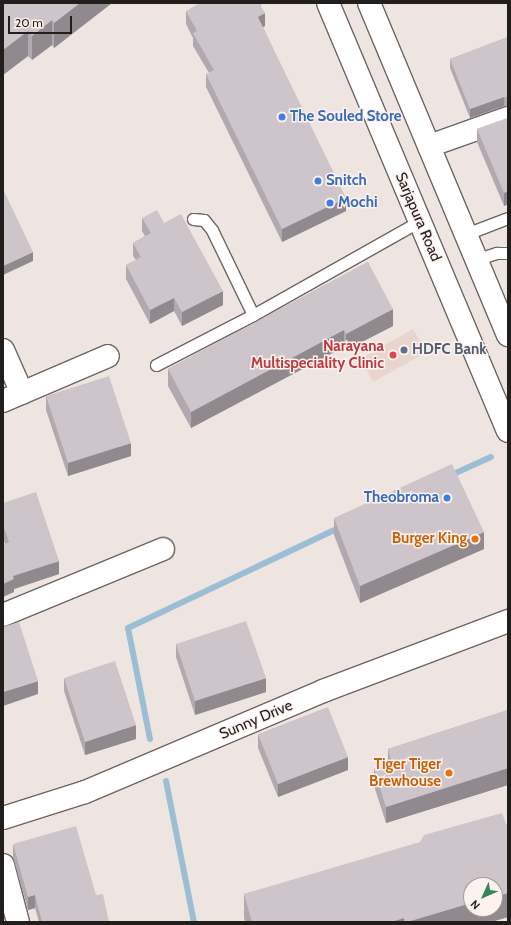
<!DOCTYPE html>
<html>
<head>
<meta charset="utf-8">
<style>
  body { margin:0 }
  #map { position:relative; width:511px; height:925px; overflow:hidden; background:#efe5e0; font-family:Cabin,sans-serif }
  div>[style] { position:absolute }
  .built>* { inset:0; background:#e8d6ce }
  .stream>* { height:6px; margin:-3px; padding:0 3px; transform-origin:3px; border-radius:3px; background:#9cbed5 }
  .roads { filter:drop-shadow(1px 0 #6e6561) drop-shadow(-1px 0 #6e6561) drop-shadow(0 1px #6e6561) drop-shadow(0 -1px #6e6561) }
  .service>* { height:11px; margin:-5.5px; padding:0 5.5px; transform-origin:5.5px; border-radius:5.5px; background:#fff }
  .minor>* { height:22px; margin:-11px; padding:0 11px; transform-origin:11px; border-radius:11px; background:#fff }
  .primary>* { height:22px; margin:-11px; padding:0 11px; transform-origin:11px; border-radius:11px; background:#fff }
  .wall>* { inset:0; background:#b1a9af }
  .shaded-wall>* { inset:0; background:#908a8e }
  .building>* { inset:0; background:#cec5cb }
  .dots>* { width:11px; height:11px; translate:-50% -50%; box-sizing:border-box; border:2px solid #fdf2ed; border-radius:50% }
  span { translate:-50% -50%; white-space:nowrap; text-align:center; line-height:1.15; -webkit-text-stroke:3px #fdf2ed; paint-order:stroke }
  .shop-label { font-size:15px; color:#366cbe; font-weight:700 }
  .left { translate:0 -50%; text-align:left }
  .right { translate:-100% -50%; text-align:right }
  .street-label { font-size:15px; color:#221e1c }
  .health-label { font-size:15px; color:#be3a42; font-weight:700 }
  .service-label { font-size:15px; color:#4e5e75; font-weight:700 }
  .food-label { font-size:15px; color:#c56008; font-weight:700 }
  .frame { position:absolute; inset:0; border:4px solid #221e1c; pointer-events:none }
  .north { position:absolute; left:463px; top:877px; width:40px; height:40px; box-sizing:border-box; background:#fdf2ed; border:1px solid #a59d99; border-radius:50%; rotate:225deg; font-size:11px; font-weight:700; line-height:16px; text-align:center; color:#221e1c }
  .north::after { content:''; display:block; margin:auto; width:14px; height:18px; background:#33885b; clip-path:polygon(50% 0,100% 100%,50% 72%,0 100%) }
  .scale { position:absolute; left:8px; top:16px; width:64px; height:18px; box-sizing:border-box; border:2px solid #221e1c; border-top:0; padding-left:5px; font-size:12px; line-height:14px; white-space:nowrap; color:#221e1c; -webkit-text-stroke:3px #fdf2ed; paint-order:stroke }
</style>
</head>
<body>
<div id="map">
  <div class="built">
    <i style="clip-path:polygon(413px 329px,427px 352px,373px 382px,360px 359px)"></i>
  </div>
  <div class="stream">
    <i style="left:449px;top:476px;width:46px;rotate:-24.3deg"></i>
    <i style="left:150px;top:739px;width:113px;rotate:-101.2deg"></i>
    <i style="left:128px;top:628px;width:236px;rotate:-25.4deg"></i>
    <i style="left:166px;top:781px;width:144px;rotate:78.8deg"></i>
  </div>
  <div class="roads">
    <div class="service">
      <i style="left:193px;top:219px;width:11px;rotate:5deg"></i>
      <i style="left:204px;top:220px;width:13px;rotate:51deg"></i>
      <i style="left:212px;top:230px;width:94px;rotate:64.2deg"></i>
      <i style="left:466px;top:234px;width:45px;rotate:-20.9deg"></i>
      <i style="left:478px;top:259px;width:20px;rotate:-18deg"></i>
      <i style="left:497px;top:253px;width:11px"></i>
      <i style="left:156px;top:365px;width:109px;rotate:-27.3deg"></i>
      <i style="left:253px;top:315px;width:192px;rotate:-29.4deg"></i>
    </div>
    <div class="minor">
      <i style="left:429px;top:146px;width:84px;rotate:-19.5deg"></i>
      <i style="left:3px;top:350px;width:47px;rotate:66.2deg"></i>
      <i style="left:3px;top:401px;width:114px;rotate:-23.2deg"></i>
      <i style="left:3px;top:615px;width:173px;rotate:-22.4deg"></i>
      <i style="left:3px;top:818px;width:86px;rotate:-17.6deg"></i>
      <i style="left:85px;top:792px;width:259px;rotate:-23deg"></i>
      <i style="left:323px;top:691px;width:198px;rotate:-20.7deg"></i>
      <i style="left:3px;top:865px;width:59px;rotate:75.3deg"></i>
    </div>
    <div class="primary">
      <i style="left:328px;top:3px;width:464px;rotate:67.2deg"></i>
      <i style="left:369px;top:3px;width:360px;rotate:67.3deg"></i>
    </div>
  </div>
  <div class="wall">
    <i style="clip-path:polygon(3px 3px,112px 3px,54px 48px,52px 45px,32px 60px,28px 56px,3px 75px)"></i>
    <i style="clip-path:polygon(261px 3px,261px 7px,265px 26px,263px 27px,346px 211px,282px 242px,206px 87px,206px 74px,209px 73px,193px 46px,193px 38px,186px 24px,186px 11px)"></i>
    <i style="clip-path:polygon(508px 37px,508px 107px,504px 106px,470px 118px,450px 68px,450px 59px)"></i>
    <i style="clip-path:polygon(508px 118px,508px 204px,504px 206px,477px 142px,477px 129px)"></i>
    <i style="clip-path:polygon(142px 218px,164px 223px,223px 305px,182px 326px,174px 311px,150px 324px,126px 279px,126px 265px,136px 260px,133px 256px,133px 243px,145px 236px,142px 231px)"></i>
    <i style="clip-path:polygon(368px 262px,393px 326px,346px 350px,344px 347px,191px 428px,168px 386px,168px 369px)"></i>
    <i style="clip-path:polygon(46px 396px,131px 456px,68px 476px,46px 410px)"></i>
    <i style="clip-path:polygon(3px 503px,59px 574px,14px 589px,14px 592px,5px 544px,3px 538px)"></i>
    <i style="clip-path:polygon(334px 518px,484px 549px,360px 603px,334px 535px)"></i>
    <i style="clip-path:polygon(176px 644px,266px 692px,195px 715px,176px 657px)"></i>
    <i style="clip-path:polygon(64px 678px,136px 739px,85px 755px,64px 691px)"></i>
    <i style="clip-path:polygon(508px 710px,508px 785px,386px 823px,374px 786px,374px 769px,388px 765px,388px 749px)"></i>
    <i style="clip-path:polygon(258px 734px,348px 770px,278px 797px,258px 748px)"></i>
    <i style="clip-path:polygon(508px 824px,508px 917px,491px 922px,245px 922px,244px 918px,244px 894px)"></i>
    <i style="clip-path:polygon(13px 844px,96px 895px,109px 922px,39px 922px,35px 908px,28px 910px,13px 857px)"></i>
  </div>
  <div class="shaded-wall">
    <i style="clip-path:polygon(80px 3px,112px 3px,54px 48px,54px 23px)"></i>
    <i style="clip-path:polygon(265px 13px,265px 26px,258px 30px,258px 17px)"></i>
    <i style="clip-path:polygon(52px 20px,52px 45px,32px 60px,32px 36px)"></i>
    <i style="clip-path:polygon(28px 31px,28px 56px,3px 75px,3px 50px)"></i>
    <i style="clip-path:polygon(504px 97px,504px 106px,470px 118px,470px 109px)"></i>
    <i style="clip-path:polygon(508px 191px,508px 204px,504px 206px,504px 193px)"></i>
    <i style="clip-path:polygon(346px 198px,346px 211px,282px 242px,282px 229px)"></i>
    <i style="clip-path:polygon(33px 252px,33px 261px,3px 275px,3px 266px)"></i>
    <i style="clip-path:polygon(223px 291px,223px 305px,182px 326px,182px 312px)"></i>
    <i style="clip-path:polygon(174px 298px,174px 311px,150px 324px,150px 310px)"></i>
    <i style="clip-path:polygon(393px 309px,393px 326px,346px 350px,346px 334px)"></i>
    <i style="clip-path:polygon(344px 330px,344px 347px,191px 428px,191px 412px)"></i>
    <i style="clip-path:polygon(131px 443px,131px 456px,68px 476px,68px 463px)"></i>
    <i style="clip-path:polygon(484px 532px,484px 549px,360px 603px,360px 586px)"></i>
    <i style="clip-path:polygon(59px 561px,59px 574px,14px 589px,14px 592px,3px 597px,3px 584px,13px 576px)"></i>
    <i style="clip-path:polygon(266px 678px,266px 692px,195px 715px,195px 701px)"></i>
    <i style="clip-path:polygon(38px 681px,38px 694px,3px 706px,3px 692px)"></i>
    <i style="clip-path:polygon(136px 725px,136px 739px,85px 755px,85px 742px)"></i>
    <i style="clip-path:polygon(348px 757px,348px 770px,278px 797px,278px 784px)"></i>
    <i style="clip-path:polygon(508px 768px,508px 785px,386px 823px,386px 807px)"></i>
    <i style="clip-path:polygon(508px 893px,508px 917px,491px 922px,407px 922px,471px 903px,471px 909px,495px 909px,495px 897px)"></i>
    <i style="clip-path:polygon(35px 895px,35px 908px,28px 910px,28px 897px)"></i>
    <i style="clip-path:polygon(404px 918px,404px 922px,391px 922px)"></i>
  </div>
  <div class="building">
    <i style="clip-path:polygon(3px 3px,80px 3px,54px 23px,52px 20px,32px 36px,28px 31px,3px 50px)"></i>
    <i style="clip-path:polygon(200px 3px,259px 3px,265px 13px,258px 17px,346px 198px,282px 229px,206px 74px,214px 70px,193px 33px,197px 31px,186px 11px)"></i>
    <i style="clip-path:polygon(508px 37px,508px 97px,504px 97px,470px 109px,450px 59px)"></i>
    <i style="clip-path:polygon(508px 118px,508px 191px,504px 193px,477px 129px)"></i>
    <i style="clip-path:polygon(3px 189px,33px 252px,3px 266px)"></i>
    <i style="clip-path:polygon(157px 210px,164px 223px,181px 214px,223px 291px,182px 312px,174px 298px,150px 310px,126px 265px,141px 257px,133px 243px,151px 233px,142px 218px)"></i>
    <i style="clip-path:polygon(368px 262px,393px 309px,346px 334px,344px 330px,191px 412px,168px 369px)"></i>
    <i style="clip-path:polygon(109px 376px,131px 443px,68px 463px,46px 396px)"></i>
    <i style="clip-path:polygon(452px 464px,484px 532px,360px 586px,334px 518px)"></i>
    <i style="clip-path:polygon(36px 492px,59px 561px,13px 576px,14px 579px,3px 584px,3px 545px,9px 542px,3px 525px,3px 503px)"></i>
    <i style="clip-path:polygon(246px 621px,266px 678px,195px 701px,176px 644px)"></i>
    <i style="clip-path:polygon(19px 622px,38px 681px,3px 692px,3px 627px)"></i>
    <i style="clip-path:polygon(115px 661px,136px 725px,85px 742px,64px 678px)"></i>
    <i style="clip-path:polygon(328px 707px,348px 757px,278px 784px,258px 734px)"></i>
    <i style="clip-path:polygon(508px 710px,508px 768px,386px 807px,374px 769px,392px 764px,388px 749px)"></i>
    <i style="clip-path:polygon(502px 813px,506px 824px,508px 824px,508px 893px,495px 897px,495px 885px,471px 885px,471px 903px,407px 922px,405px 922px,404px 918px,391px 922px,252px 922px,244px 894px,420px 842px,424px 835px)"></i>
    <i style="clip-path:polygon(76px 826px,96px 895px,103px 894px,109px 922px,42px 922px,35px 895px,28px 897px,13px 844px)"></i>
  </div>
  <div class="dots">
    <i style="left:282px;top:117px;background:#3f7fe0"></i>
    <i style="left:318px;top:181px;background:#3f7fe0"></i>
    <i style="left:330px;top:203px;background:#3f7fe0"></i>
    <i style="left:404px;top:350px;background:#5c6f8a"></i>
    <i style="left:393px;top:355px;background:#e0444e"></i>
    <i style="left:447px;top:498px;background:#3f7fe0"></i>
    <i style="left:475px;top:539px;background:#e8710a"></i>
    <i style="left:449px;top:773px;background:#e8710a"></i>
  </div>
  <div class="shop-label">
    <span class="left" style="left:290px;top:117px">The Souled Store</span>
    <span class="left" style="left:326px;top:181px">Snitch</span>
    <span class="left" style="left:338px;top:203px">Mochi</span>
    <span class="right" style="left:439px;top:498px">Theobroma</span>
  </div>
  <div class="street-label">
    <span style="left:418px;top:217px;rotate:67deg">Sarjapura Road</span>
    <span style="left:256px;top:720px;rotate:-23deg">Sunny Drive</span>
  </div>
  <div class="health-label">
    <span class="right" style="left:384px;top:355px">Narayana<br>Multispeciality Clinic</span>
  </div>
  <div class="service-label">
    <span class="left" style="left:412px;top:350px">HDFC Bank</span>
  </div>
  <div class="food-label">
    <span class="right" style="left:467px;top:539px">Burger King</span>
    <span class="right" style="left:441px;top:773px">Tiger Tiger<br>Brewhouse</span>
  </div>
  <div class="frame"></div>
  <div class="north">N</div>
  <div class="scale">20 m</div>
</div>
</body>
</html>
